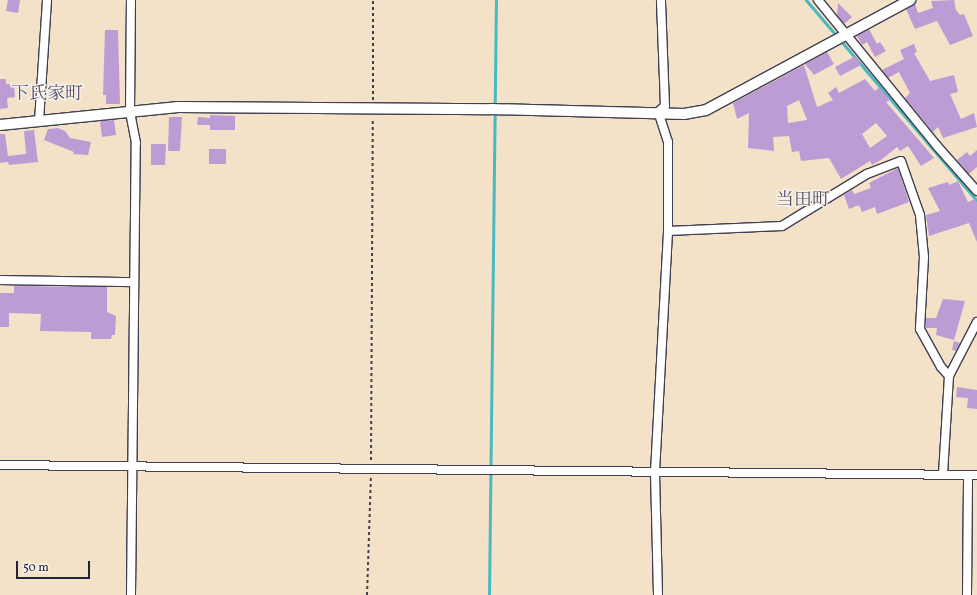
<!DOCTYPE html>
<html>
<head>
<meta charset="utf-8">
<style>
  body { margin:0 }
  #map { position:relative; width:977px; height:595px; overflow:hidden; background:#f3e1c8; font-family:Vollkorn,"Noto Serif JP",serif }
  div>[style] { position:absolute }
  .stream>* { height:3px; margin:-1.5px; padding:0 1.5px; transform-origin:1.5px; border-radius:1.5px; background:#4ab9bf }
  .building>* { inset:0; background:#bd9cd6 }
  .path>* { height:2px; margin-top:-1px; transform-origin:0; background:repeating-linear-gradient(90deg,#413f50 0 3px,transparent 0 6px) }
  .roads { filter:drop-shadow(1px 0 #413f50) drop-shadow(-1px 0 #413f50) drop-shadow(0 1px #413f50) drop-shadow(0 -1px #413f50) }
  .minor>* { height:8px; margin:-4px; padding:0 4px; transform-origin:4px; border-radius:4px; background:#fff }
  .tertiary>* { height:10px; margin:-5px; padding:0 5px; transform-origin:5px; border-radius:5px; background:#fff }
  span { translate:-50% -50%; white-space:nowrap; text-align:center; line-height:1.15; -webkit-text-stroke:3px #f7f3e8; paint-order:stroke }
  .quarter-label { font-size:18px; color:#584d71 }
  .scale { position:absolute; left:16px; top:561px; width:74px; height:18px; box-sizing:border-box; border:2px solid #22223b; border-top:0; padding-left:5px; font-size:12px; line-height:14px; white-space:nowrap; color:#22223b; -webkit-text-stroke:3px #f7f3e8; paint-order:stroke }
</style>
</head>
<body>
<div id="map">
  <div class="stream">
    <i style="left:806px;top:0;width:264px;rotate:49.6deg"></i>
    <i style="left:489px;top:595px;width:595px;rotate:-89.33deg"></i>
  </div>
  <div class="building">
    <i style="clip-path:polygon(8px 0,20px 0,18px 13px,6px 11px)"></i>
    <i style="clip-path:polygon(954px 0,956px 10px,960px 15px,964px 14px,973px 36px,950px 45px,937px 21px,915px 29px,906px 9px,915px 4px,918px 13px,933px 8px,931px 1px)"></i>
    <i style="clip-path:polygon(838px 3px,852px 17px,844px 24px,837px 15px)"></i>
    <i style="clip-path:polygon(869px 29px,877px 44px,880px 42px,886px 51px,875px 57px,867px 42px,862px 45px,857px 36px)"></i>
    <i style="clip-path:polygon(105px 30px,118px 30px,120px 104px,106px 104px,106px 95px,103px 95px)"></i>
    <i style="clip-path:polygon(914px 44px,917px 52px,914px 53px,930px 81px,954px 75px,958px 92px,950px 94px,961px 119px,974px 113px,977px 127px,943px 138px,938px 127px,933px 132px,905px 98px,910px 93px,899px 72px,888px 78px,882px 70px,904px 59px,900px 50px)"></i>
    <i style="clip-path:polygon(827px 52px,834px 64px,814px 75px,805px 64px)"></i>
    <i style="clip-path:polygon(856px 56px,861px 65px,840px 76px,835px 67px)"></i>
    <i style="clip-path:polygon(evenodd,804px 65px,817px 107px,833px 100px,828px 93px,836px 87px,839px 93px,865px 79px,875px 91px,879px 87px,890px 100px,886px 102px,934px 158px,921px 166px,908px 146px,900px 151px,897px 147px,881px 160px,872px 165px,870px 161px,841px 179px,829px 158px,801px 161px,799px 151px,792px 152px,789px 136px,773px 137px,774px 151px,748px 148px,749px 113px,737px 119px,733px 103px,804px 65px,799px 100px,807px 120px,788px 123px,787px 106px,799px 100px,804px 65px,876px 123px,887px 136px,870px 148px,862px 134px,876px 123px)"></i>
    <i style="clip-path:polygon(0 79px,6px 79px,6px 84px,14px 84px,15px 97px,7px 98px,8px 108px,0 109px)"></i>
    <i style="clip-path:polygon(210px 115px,235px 116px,235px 130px,210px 130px,210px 125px,197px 125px,198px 117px,210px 118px)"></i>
    <i style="clip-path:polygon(169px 117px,182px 117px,180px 151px,168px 151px)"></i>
    <i style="clip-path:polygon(114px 120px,116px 135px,102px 137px,100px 121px)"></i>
    <i style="clip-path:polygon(58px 128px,65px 131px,70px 138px,91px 142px,88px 155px,73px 154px,74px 152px,44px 140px,48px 129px)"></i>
    <i style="clip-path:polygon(34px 130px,38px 162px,9px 165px,8px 162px,0 163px,0 134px,5px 134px,8px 156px,26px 154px,24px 131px)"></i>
    <i style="clip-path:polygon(151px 144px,166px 144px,165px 165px,151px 165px)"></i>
    <i style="clip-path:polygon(209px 149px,226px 149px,226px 164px,209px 164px)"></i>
    <i style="clip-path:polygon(977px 150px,977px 167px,969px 174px,957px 160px,967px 152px,970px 156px)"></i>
    <i style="clip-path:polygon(898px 168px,909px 202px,877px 214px,875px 207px,862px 212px,859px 205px,849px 209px,844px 195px,852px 190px,854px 194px,871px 188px,869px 183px)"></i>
    <i style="clip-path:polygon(958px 181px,968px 202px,975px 199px,977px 203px,977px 242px,969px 223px,929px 236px,926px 215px,940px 211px,928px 188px,948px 182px,949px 185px)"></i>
    <i style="clip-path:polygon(14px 286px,107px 287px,107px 312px,116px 316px,115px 335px,112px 335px,111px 339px,91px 339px,91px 332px,40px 331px,41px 314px,9px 313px,9px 327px,0 327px,0 293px,14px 293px)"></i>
    <i style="clip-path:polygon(943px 299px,965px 301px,954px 340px,936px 335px,937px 328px,926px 328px,926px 318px,936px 318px)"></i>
    <i style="clip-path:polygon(954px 341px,960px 343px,956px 351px,952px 350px)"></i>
    <i style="clip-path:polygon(957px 387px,977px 390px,977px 409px,967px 408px,968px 398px,956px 397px)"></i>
  </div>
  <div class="path">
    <i style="left:373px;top:100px;width:100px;rotate:-90deg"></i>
    <i style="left:371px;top:460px;width:342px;rotate:-89.7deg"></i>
    <i style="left:367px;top:595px;width:119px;rotate:-88.1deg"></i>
  </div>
  <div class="roads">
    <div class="minor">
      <i style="left:818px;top:0;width:188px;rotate:50.8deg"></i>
      <i style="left:937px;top:146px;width:60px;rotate:48.4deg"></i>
      <i style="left:39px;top:121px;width:121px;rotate:-86.2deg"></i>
      <i style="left:668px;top:231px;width:114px;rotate:-2.5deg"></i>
      <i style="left:782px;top:226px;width:100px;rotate:-31.5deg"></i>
      <i style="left:867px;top:174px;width:36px;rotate:-21deg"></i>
      <i style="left:901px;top:161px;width:57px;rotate:70.6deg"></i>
      <i style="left:920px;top:215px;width:42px;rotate:84.6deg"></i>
      <i style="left:924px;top:257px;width:72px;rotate:93.2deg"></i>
      <i style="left:920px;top:329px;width:43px;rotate:61.1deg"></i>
      <i style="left:941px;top:367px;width:12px;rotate:48deg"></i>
      <i style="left:0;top:280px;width:134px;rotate:0.9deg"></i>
      <i style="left:0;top:465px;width:977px;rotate:0.59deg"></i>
      <i style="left:943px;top:474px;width:98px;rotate:-86.5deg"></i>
      <i style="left:949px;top:376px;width:61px;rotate:-62.6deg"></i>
      <i style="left:131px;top:595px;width:452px;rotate:-89.4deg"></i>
      <i style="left:136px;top:143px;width:33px;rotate:-101deg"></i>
      <i style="left:130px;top:111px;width:111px;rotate:-89.5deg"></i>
      <i style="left:658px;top:595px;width:123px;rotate:-91.4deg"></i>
      <i style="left:655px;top:472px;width:241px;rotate:-86.9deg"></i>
      <i style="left:668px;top:231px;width:89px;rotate:-90deg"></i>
      <i style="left:668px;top:142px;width:32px;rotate:-108deg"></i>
      <i style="left:658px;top:112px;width:9px;rotate:-41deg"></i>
      <i style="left:665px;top:106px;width:106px;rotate:-92.2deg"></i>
      <i style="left:967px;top:595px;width:120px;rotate:-89.5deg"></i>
    </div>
    <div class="tertiary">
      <i style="left:0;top:125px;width:179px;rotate:-5.8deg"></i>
      <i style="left:178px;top:107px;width:313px;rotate:0.4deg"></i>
      <i style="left:491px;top:109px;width:193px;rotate:1.5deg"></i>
      <i style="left:684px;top:114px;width:22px;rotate:-10deg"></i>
      <i style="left:706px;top:110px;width:232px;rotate:-28.3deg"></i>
    </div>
  </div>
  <div class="quarter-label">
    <span style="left:47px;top:95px">下氏家町</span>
    <span style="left:803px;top:201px">当田町</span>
  </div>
  <div class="scale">50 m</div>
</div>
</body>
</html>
